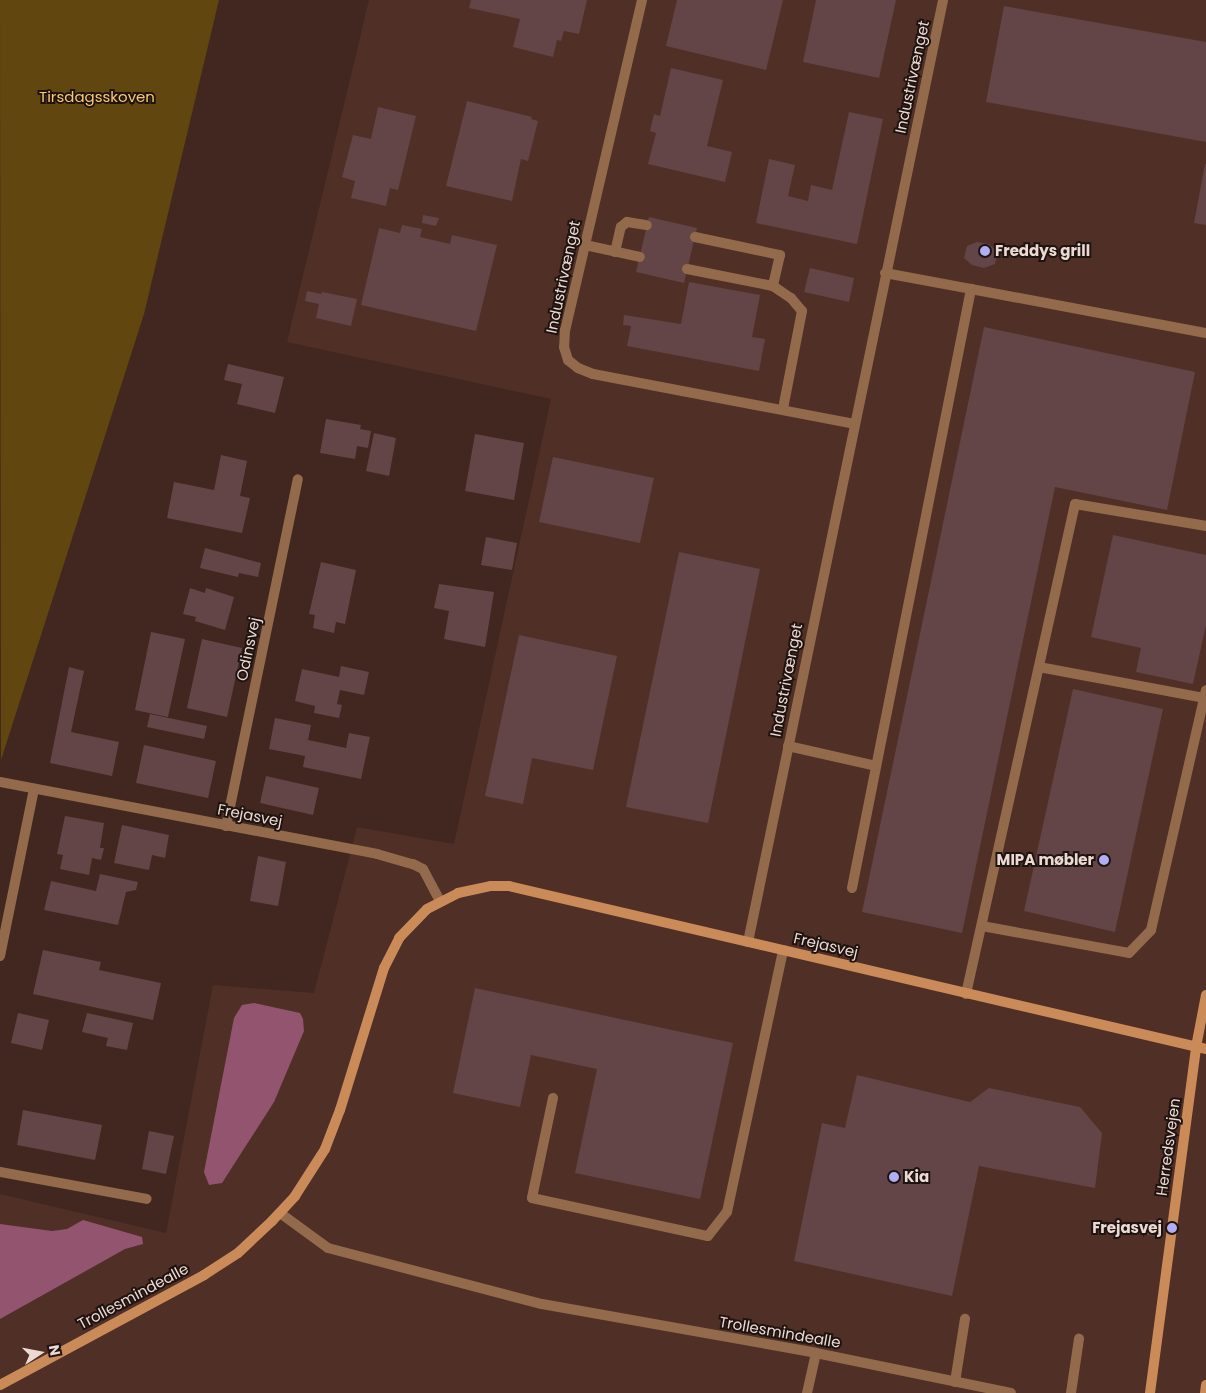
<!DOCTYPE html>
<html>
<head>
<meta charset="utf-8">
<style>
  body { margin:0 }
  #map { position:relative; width:1206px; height:1393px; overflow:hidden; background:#41271f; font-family:Poppins,sans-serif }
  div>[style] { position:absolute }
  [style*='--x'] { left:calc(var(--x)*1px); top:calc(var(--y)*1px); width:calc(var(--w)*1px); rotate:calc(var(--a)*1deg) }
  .built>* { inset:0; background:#502f27 }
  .green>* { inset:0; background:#62460f }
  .water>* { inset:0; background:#935470 }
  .building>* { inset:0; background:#634547 }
  .lane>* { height:10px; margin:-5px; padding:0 5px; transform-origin:5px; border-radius:5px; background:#936b4c }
  .street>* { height:10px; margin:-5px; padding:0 5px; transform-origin:5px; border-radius:5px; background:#936b4c }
  .secondary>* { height:10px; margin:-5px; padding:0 5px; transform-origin:5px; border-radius:5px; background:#cb8b59 }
  .dots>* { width:14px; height:14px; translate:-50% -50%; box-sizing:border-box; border:2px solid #1f1310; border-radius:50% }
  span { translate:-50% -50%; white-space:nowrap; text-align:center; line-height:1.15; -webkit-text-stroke:4px #1f1310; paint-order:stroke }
  .street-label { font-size:15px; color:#ebd9d4 }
  .park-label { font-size:15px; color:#fcc971 }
  .poi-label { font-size:15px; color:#ebd9d4; font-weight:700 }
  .left { translate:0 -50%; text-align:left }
  .right { translate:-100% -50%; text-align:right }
  .north { position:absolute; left:15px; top:1328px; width:50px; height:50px; -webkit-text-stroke:4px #1f1310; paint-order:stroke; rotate:79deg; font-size:14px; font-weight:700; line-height:20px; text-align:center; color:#ebd9d4 }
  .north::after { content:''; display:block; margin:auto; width:18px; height:22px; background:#ebd9d4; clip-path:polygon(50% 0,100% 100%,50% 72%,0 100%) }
</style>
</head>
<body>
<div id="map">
  <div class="built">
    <div style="clip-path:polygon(369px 0,1206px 0,1206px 1393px,0 1393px,0 1194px,166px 1233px,213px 985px,314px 993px,357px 827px,454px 844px,551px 399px,287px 342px)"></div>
  </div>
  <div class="green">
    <div style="clip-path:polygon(0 0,219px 0,144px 314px,1px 760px)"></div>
  </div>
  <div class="water">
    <div style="clip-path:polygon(254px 1003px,300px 1013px,303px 1019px,304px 1031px,274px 1102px,222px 1183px,209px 1185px,204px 1172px,234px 1018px,242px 1005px)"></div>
    <div style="clip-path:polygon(83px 1220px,142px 1237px,143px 1244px,125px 1249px,0 1319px,0 1224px,52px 1231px,67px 1229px)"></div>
  </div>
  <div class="building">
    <div style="clip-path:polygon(471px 0,587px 0,579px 34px,564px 31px,561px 41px,557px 40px,553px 57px,513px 47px,520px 19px,469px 8px)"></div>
    <div style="clip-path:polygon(677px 0,783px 0,766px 70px,666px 46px)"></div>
    <div style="clip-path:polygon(816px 0,896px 0,879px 78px,803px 62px)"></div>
    <div style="clip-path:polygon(1004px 6px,1206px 42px,1206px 142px,986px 102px)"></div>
    <div style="clip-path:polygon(671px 68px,723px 80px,707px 146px,732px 152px,725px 182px,648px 164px,656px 133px,650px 131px,654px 114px,660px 116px)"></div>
    <div style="clip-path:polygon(467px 101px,532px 117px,531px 119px,538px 121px,528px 161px,521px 159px,512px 201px,446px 186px)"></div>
    <div style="clip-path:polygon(378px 107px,416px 116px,398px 190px,390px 188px,386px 206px,351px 198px,355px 181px,342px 177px,353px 135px,371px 139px)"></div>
    <div style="clip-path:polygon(849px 112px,883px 119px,857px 244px,756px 223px,769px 159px,795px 165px,788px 196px,808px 201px,811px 185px,832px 190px)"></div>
    <div style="clip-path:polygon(1205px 164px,1206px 164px,1206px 225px,1194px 223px)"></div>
    <div style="clip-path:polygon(423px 215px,439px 218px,436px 226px,422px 223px)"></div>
    <div style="clip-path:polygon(649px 217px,697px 228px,684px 283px,636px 272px)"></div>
    <div style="clip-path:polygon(402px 225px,422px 229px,420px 237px,450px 244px,452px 235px,497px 245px,476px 331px,361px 305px,379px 228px,400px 233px)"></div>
    <div style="clip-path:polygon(977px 242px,989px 244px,998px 252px,995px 264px,984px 268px,972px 265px,964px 258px,967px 246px)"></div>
    <div style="clip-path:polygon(810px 268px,854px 278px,849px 302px,804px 292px)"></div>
    <div style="clip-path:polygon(689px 282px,760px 295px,752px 337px,765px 339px,759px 371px,627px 346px,631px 326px,623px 325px,624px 315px,681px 324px)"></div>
    <div style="clip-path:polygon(307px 291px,321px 294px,322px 292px,357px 299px,351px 326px,316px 318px,319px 304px,305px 301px)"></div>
    <div style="clip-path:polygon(984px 327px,1195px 372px,1167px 510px,1055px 487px,962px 933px,862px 912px)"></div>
    <div style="clip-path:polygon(228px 364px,284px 377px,275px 413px,237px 404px,242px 384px,224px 380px)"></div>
    <div style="clip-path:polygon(326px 419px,361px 425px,360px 429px,371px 431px,368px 448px,357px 446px,355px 459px,320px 453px)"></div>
    <div style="clip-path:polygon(374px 433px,396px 438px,389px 476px,366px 471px)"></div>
    <div style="clip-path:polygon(475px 434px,524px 443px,514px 500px,465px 491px)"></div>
    <div style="clip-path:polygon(221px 455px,247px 461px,240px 496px,250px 498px,242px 533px,167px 518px,174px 482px,214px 490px)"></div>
    <div style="clip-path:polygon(553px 457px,654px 478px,640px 543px,539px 522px)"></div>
    <div style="clip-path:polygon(1113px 535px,1206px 555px,1206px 625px,1193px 684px,1136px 672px,1141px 648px,1091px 637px)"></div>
    <div style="clip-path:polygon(486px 537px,517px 543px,512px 570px,481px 565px)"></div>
    <div style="clip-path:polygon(205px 548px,261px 563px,258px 577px,239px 573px,238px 577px,200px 568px)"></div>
    <div style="clip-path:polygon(679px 552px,760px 569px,708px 823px,626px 807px)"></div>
    <div style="clip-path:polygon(321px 562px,356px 570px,345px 624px,336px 622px,334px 633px,313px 628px,315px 615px,309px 614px)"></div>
    <div style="clip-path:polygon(439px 584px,494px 592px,485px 647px,444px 639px,449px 611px,434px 608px)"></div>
    <div style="clip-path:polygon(190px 588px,205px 593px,206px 588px,234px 597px,225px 630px,195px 621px,196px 617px,183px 614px)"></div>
    <div style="clip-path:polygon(151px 632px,185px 639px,168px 717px,135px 710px)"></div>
    <div style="clip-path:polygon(519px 635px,617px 656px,593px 770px,532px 758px,523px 804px,485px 796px)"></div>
    <div style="clip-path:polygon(202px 639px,242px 648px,227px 717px,187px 708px)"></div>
    <div style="clip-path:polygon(341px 666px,369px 672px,364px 695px,340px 690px,337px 704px,342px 705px,339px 718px,314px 713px,315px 706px,295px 701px,302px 669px,339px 677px)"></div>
    <div style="clip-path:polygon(69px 667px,84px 671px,71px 732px,119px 742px,112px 776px,50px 763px)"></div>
    <div style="clip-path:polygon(1073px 689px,1163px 709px,1115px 932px,1024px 911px)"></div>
    <div style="clip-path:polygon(150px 714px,207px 726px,204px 739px,147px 727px)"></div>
    <div style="clip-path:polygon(275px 718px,311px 725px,308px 740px,346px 748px,349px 733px,370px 737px,361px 779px,303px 767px,305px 756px,269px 749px)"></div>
    <div style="clip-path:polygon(144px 745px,216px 761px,208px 798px,136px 783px)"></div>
    <div style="clip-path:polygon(266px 776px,319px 788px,313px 815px,260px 803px)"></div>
    <div style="clip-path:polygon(65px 816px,104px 823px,100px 848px,104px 848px,101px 860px,92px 858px,89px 875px,60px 869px,63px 855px,57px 854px)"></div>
    <div style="clip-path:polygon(122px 825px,169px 835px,165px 858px,152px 855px,149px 870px,114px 863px)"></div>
    <div style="clip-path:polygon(258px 856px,286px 862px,278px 906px,250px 901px)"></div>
    <div style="clip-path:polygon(100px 874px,138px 882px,136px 890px,126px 892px,118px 925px,44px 910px,51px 881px,96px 891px)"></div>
    <div style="clip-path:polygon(43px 950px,101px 962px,99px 970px,161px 983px,153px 1020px,33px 994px)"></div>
    <div style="clip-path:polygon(475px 988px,733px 1043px,700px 1199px,575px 1173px,597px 1069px,531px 1055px,520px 1107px,453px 1093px)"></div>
    <div style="clip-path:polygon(18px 1013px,49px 1020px,42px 1050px,11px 1043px)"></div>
    <div style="clip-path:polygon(87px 1013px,133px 1023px,127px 1050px,106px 1046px,108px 1038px,82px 1032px)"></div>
    <div style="clip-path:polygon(857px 1075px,970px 1102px,989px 1088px,1080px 1107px,1102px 1133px,1095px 1188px,979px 1166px,952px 1296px,794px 1261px,822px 1123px,845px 1128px)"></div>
    <div style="clip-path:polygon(23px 1110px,102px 1125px,95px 1160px,17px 1145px)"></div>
    <div style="clip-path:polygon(149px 1131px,174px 1136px,166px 1174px,142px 1169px)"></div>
    <div style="clip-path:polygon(1149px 1220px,1156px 1220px,1154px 1236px,1147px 1235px)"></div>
  </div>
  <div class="lane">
    <div style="--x:695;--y:237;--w:87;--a:12"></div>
    <div style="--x:780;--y:255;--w:32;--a:103"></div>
    <div style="--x:585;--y:245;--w:56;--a:12.3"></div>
    <div style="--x:615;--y:252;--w:26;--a:-77"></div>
    <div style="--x:621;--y:227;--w:8;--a:-40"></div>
    <div style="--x:627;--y:222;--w:20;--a:9"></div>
    <div style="--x:687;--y:269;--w:88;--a:11.2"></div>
    <div style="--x:773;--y:286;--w:22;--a:34"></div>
    <div style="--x:791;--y:298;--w:17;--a:50"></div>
    <div style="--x:802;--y:311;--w:100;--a:101"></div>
    <div style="--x:885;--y:273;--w:87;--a:10.5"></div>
    <div style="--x:1039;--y:667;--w:169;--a:10.6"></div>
    <div style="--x:788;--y:746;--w:90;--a:12.8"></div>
    <div style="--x:852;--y:888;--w:611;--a:-78.76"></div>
    <div style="--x:971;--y:289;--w:239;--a:10.6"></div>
    <div style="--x:982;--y:926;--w:149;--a:10.4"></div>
    <div style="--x:1129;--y:953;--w:32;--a:-46"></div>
    <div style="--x:1151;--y:930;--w:246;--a:-77.1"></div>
    <div style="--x:966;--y:994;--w:502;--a:-77.46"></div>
    <div style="--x:1075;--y:504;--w:133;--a:9.5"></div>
    <div style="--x:553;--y:1098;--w:102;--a:101.9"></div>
    <div style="--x:532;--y:1198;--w:180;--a:12.2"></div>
    <div style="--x:708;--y:1236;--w:31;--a:-52"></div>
    <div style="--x:727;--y:1212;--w:268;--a:-77.9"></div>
    <div style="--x:0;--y:1172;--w:149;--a:10.4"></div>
    <div style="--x:280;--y:1213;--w:59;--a:36.1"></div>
    <div style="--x:328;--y:1248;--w:221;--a:14.7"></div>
    <div style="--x:542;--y:1304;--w:278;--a:10.1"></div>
    <div style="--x:816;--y:1353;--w:199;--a:11.6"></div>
    <div style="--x:955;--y:1382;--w:64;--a:-81"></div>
    <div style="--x:807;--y:1393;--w:41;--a:-77.3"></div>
    <div style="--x:1071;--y:1393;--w:55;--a:-81.6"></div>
  </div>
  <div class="street">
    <div style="--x:642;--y:0;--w:339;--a:103.1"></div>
    <div style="--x:565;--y:330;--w:17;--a:93"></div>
    <div style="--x:564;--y:347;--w:14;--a:73"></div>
    <div style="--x:568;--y:360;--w:13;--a:39"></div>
    <div style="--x:578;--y:368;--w:16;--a:22"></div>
    <div style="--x:593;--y:374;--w:266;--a:10.8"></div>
    <div style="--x:0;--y:782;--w:384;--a:10.8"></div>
    <div style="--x:377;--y:854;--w:37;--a:16"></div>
    <div style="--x:413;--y:864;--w:11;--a:27"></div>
    <div style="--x:423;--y:869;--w:36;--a:62"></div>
    <div style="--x:226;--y:826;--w:354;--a:-78.3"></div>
    <div style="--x:748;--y:942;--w:962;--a:-78.3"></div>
    <div style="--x:0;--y:956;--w:170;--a:-78.5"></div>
  </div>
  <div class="secondary">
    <div style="--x:0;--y:1385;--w:232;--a:-28.3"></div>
    <div style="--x:204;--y:1275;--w:40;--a:-32.9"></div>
    <div style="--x:238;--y:1253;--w:47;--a:-43.3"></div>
    <div style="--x:272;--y:1221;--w:34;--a:-47"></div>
    <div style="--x:295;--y:1196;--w:56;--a:-57.4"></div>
    <div style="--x:325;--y:1149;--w:42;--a:-69"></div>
    <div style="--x:340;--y:1110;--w:149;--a:-72.8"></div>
    <div style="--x:384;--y:968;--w:34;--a:-63"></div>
    <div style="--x:399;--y:938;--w:40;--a:-46"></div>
    <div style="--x:427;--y:909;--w:35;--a:-27"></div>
    <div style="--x:458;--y:893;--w:34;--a:-12"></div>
    <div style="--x:491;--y:886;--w:18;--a:0"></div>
    <div style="--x:509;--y:886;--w:716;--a:13.16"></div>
    <div style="--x:1150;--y:1393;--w:349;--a:-82.4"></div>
    <div style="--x:1196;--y:1047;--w:53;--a:-79.1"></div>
    <div style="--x:1205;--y:1393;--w:8;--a:-83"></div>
  </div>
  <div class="dots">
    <div style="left:985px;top:251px;background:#b2adf9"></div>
    <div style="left:1104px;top:860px;background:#b2adf9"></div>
    <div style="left:894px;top:1177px;background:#b2adf9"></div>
    <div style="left:1172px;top:1228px;background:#b2adf9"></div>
  </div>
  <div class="street-label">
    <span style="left:912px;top:77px;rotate:-78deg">Industrivænget</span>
    <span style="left:563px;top:277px;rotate:-78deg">Industrivænget</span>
    <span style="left:248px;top:649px;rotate:-78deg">Odinsvej</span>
    <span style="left:786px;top:680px;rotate:-79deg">Industrivænget</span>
    <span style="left:250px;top:815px;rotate:11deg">Frejasvej</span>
    <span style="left:826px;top:945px;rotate:13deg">Frejasvej</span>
    <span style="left:1168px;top:1147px;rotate:-82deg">Herredsvejen</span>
    <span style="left:133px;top:1296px;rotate:-28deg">Trollesmindealle</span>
    <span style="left:780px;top:1332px;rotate:10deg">Trollesmindealle</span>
  </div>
  <div class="park-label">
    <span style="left:97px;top:97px">Tirsdagsskoven</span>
  </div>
  <div class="poi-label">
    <span class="left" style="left:995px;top:251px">Freddys grill</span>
    <span class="right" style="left:1094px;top:860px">MIPA møbler</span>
    <span class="left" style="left:904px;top:1177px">Kia</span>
    <span class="right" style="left:1162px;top:1228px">Frejasvej</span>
  </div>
  <div class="north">N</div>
</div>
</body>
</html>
